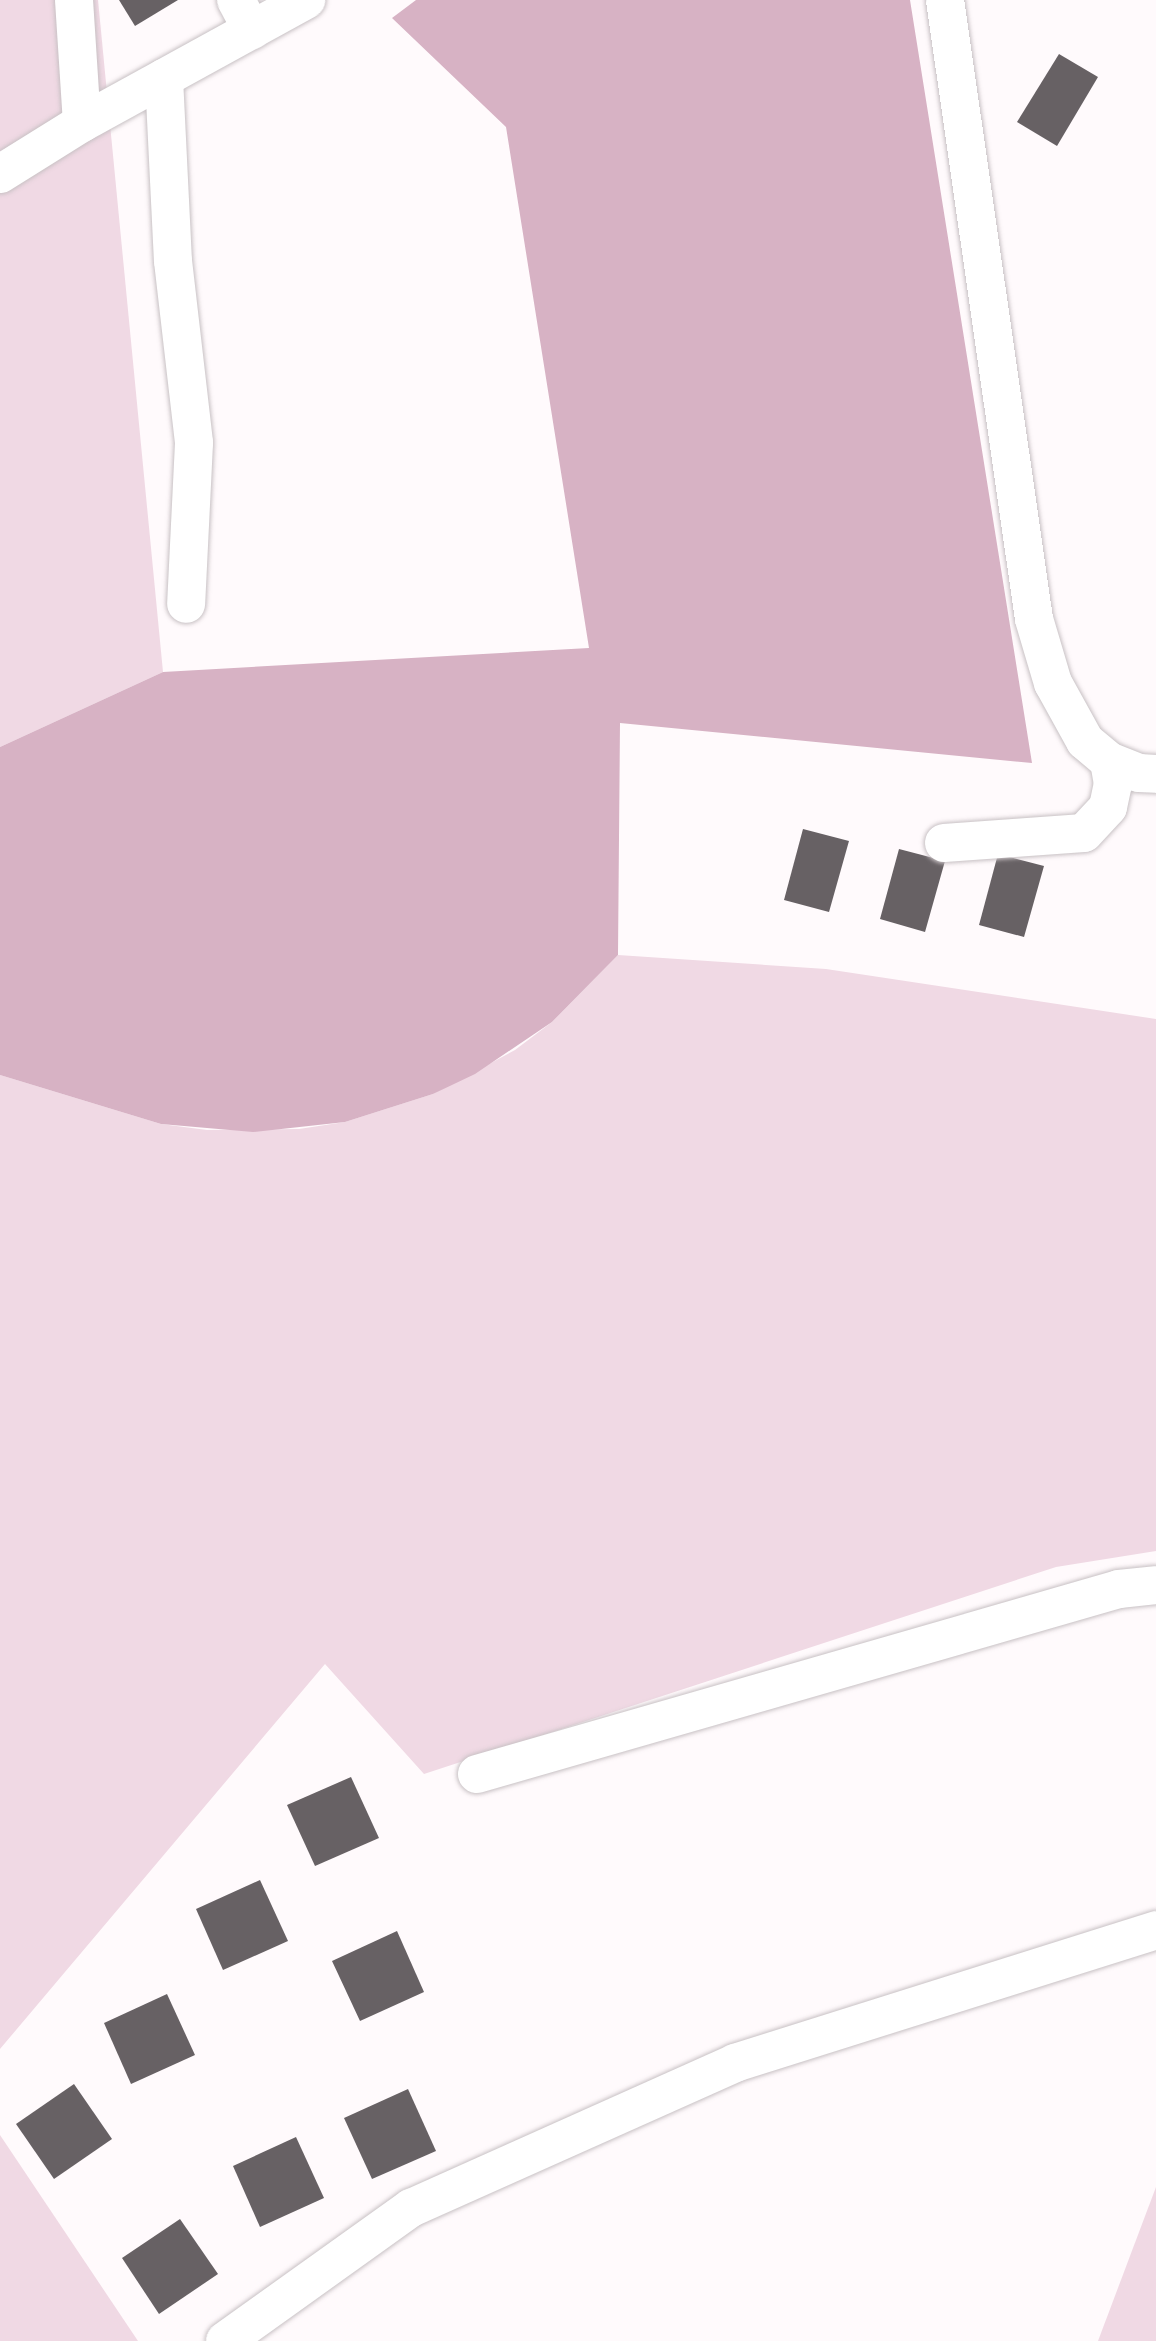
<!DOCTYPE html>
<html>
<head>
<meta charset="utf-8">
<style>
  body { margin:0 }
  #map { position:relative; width:1156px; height:2341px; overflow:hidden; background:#fffafc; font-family:"Fira Sans",sans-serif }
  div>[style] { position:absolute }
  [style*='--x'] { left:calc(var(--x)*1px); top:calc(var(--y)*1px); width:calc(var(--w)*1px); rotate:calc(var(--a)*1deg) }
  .green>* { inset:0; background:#f0d9e4 }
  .forest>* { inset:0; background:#d7b2c4 }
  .building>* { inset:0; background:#676164 }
  .roads { filter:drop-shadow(0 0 2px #c8c1c4) drop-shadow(0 0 2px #c8c1c4) }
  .street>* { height:38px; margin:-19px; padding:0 19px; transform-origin:19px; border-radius:19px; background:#fff }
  span { translate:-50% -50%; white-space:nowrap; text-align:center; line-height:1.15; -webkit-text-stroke:7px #fffafc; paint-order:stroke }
</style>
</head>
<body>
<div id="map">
  <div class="green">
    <div style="clip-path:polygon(0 0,98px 0,163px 672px,0 747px)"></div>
    <div style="clip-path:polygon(618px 955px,826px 969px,1156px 1019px,1156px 1551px,1056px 1567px,424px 1774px,325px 1664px,0 2049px,0 1075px,161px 1124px,207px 1130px,299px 1129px,345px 1122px,433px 1094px,515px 1050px,552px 1022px)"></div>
    <div style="clip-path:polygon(0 2135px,138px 2341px,0 2341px)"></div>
    <div style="clip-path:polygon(1156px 2187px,1156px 2341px,1098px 2341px)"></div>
  </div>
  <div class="forest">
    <div style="clip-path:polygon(416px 0,910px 0,1032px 763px,620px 723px,618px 955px,552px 1022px,475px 1074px,433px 1094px,345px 1122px,253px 1132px,161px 1124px,0 1075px,0 747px,163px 672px,589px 648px,506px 127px,392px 18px)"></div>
  </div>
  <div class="building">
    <div style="clip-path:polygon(119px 0,178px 0,135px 26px)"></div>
    <div style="clip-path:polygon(1059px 54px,1098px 77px,1057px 146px,1017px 122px)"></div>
    <div style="clip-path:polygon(803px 829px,849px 841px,829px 912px,784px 900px)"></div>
    <div style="clip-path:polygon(899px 849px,945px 861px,925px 932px,880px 919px)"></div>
    <div style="clip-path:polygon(998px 854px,1044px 866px,1024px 937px,979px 925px)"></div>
    <div style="clip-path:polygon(351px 1777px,379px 1838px,315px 1866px,287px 1805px)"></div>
    <div style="clip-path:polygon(260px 1880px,288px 1941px,223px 1970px,196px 1909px)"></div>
    <div style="clip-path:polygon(397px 1931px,424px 1992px,360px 2021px,332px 1961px)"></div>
    <div style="clip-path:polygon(167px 1994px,195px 2055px,131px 2084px,104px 2023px)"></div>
    <div style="clip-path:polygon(74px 2084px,112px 2139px,54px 2179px,16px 2124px)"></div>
    <div style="clip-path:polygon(408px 2089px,436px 2151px,372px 2179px,344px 2118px)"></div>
    <div style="clip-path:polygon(296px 2137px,324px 2198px,260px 2227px,233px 2166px)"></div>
    <div style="clip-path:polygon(180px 2219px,218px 2274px,159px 2314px,122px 2258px)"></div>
  </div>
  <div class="roads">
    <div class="street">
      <div style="--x:74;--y:0;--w:123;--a:86.3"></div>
      <div style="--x:236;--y:0;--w:34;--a:62"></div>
      <div style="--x:945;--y:0;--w:625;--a:81.82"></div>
      <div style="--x:1034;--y:619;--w:67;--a:73.5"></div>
      <div style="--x:1053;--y:683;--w:66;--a:61.1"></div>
      <div style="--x:1085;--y:741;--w:31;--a:40"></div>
      <div style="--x:1109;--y:761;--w:32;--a:22"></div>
      <div style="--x:1139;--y:773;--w:17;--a:3"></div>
      <div style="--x:164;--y:78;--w:183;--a:87.2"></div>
      <div style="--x:173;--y:261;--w:183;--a:83.4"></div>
      <div style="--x:194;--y:443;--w:161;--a:92.8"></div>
      <div style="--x:0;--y:174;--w:97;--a:-31.9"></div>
      <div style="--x:82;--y:123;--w:256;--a:-28.8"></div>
      <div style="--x:944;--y:843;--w:140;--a:-4.1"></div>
      <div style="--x:1084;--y:833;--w:35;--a:-47"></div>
      <div style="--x:1108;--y:807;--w:24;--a:-78"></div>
      <div style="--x:1113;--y:784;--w:23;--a:-100"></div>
      <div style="--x:477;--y:1774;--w:668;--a:-16.07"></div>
      <div style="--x:1119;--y:1589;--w:37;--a:-6"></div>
      <div style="--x:225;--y:2341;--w:229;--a:-35.6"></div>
      <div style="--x:411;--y:2208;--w:355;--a:-24.1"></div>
      <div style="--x:735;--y:2063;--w:442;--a:-17.5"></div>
    </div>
  </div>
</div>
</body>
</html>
